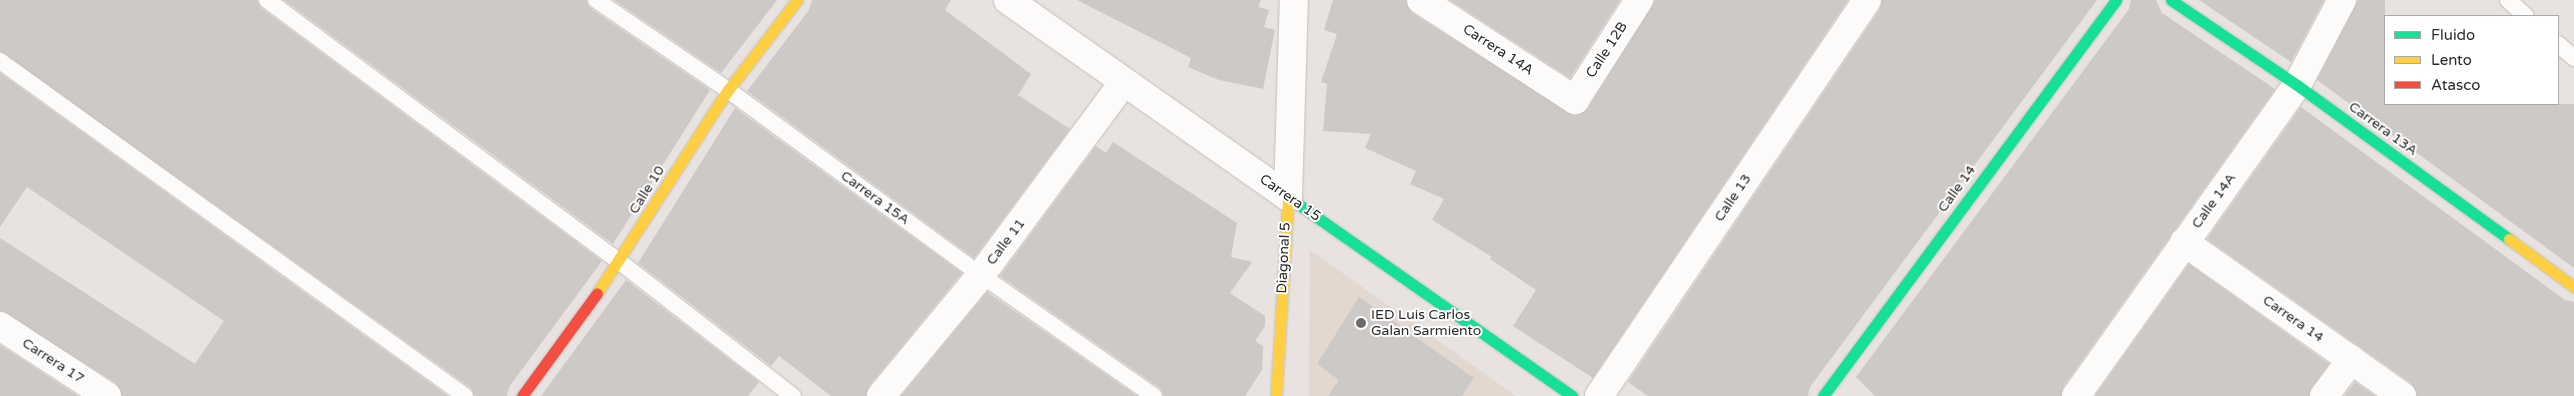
<!DOCTYPE html>
<html>
<head>
<meta charset="utf-8">
<style>
  body { margin:0 }
  #map { position:relative; width:2574px; height:396px; overflow:hidden; background:#e8e3e0; font-family:"Varela Round",sans-serif }
  div>[style] { position:absolute }
  [style*='--x'] { left:calc(var(--x)*1px); top:calc(var(--y)*1px); width:calc(var(--w)*1px); rotate:calc(var(--a)*1deg) }
  .education>* { inset:0; background:#e2d8cf }
  .building>* { inset:0; background:#cdc9c7 }
  .roads { filter:drop-shadow(0 0 1px #c2c1c1) drop-shadow(0 0 1px #c2c1c1) }
  .lane>* { height:16px; margin:-8px; padding:0 8px; transform-origin:8px; border-radius:8px; background:#fcfbfa }
  .street>* { height:28px; margin:-14px; padding:0 14px; transform-origin:14px; border-radius:14px; background:#fcfbfa }
  .fast>* { height:11px; margin:-5.5px; padding:0 5.5px; transform-origin:5.5px; border-radius:5.5px; background:#16e098 }
  .slow>* { height:11px; margin:-5.5px; padding:0 5.5px; transform-origin:5.5px; border-radius:5.5px; background:#ffcf43 }
  .jam>* { height:11px; margin:-5.5px; padding:0 5.5px; transform-origin:5.5px; border-radius:5.5px; background:#f24e42 }
  .dots>* { width:14px; height:14px; translate:-50% -50%; box-sizing:border-box; border:2px solid #fff; border-radius:50% }
  span { translate:-50% -50%; white-space:nowrap; text-align:center; line-height:1.15; -webkit-text-stroke:4px #fff; paint-order:stroke }
  .street-label { font-size:14px; color:#2a2a2a }
  .poi-label { font-size:14px; color:#2a2a2a }
  .left { translate:0 -50%; text-align:left }
  .legend { position:absolute; left:2384px; top:15px; width:175px; height:90px; box-sizing:border-box; background:#fff; border:1px solid #aaa; margin:0; padding:6px 9px; list-style:none; font-size:15px; color:#2a2a2a }
  .legend li { display:flex; align-items:center; gap:10px; height:25px }
  .legend b { width:25px; border:1px solid #aaa }
</style>
</head>
<body>
<div id="map">
  <div class="education">
    <div style="clip-path:polygon(1310px 250px,1516px 396px,1309px 396px)"></div>
  </div>
  <div class="building">
    <div style="clip-path:polygon(0 0,257px 0,261px 8px,602px 261px,509px 387px,507px 396px,475px 396px,471px 388px,0 51px)"></div>
    <div style="clip-path:polygon(284px 0,586px 0,590px 8px,710px 90px,613px 244px)"></div>
    <div style="clip-path:polygon(614px 0,777px 0,721px 73px)"></div>
    <div style="clip-path:polygon(812px 0,951px 0,945px 10px,1031px 74px,1018px 95px,1070px 129px,974px 258px,747px 91px,809px 10px)"></div>
    <div style="clip-path:polygon(1077px 0,1261px 0,1258px 7px,1269px 10px,1264px 27px,1275px 30px,1263px 89px,1219px 80px,1188px 67px,1191px 58px)"></div>
    <div style="clip-path:polygon(1333px 0,1406px 0,1412px 13px,1575px 116px,1588px 108px,1655px 0,1848px 0,1593px 378px,1513px 326px,1536px 290px,1490px 259px,1492px 257px,1432px 220px,1444px 199px,1410px 184px,1416px 171px,1365px 148px,1371px 134px,1323px 131px,1327px 84px,1321px 82px,1337px 34px,1324px 30px)"></div>
    <div style="clip-path:polygon(1450px 0,1620px 0,1570px 78px)"></div>
    <div style="clip-path:polygon(1882px 0,2097px 0,1810px 387px,1808px 396px,1648px 396px,1628px 382px,1880px 9px)"></div>
    <div style="clip-path:polygon(2131px 0,2156px 0,2162px 13px,2275px 89px,2063px 387px,2061px 396px,1875px 396px,1856px 377px,2129px 9px)"></div>
    <div style="clip-path:polygon(2199px 0,2324px 0,2291px 62px)"></div>
    <div style="clip-path:polygon(2358px 0,2385px 0,2385px 104px,2574px 104px,2574px 268px,2317px 80px)"></div>
    <div style="clip-path:polygon(0 73px,448px 396px,122px 396px,116px 383px,0 311px,0 238px,195px 364px,224px 321px,27px 187px,0 227px)"></div>
    <div style="clip-path:polygon(2301px 107px,2565px 300px,2574px 302px,2574px 396px,2417px 396px,2411px 383px,2207px 239px)"></div>
    <div style="clip-path:polygon(735px 108px,962px 273px,869px 386px,866px 396px,831px 396px,779px 356px,771px 366px,638px 263px)"></div>
    <div style="clip-path:polygon(1113px 142px,1237px 223px,1231px 257px,1252px 262px,1230px 293px,1265px 316px,1265px 326px,1255px 341px,1263px 346px,1262px 370px,1245px 396px,1164px 396px,1160px 388px,1000px 276px,1096px 146px,1106px 153px)"></div>
    <div style="clip-path:polygon(2189px 264px,2329px 364px,2312px 387px,2309px 396px,2095px 396px)"></div>
    <div style="clip-path:polygon(626px 280px,759px 382px,748px 396px,541px 396px)"></div>
    <div style="clip-path:polygon(987px 292px,1137px 396px,901px 396px)"></div>
    <div style="clip-path:polygon(1359px 297px,1474px 378px,1462px 396px,1328px 396px,1339px 380px,1317px 364px)"></div>
    <div style="clip-path:polygon(0 345px,78px 396px,0 396px)"></div>
    <div style="clip-path:polygon(2355px 382px,2375px 396px,2344px 396px)"></div>
  </div>
  <div class="roads">
    <div class="lane">
      <div style="--x:267;--y:0;--w:440;--a:36.6"></div>
      <div style="--x:620;--y:262;--w:219;--a:37.8"></div>
      <div style="--x:596;--y:0;--w:160;--a:34.3"></div>
      <div style="--x:728;--y:90;--w:313;--a:36.2"></div>
      <div style="--x:981;--y:275;--w:211;--a:35"></div>
      <div style="--x:2508;--y:0;--w:24;--a:42"></div>
      <div style="--x:2558;--y:44;--w:21;--a:41"></div>
      <div style="--x:0;--y:61;--w:573;--a:35.77"></div>
    </div>
    <div class="street">
      <div style="--x:1008;--y:0;--w:342;--a:35.1"></div>
      <div style="--x:1421;--y:0;--w:184;--a:33"></div>
      <div style="--x:1575;--y:100;--w:119;--a:-57.4"></div>
      <div style="--x:1288;--y:197;--w:197;--a:-88.3"></div>
      <div style="--x:2184;--y:242;--w:267;--a:35.2"></div>
      <div style="--x:0;--y:326;--w:128;--a:33.2"></div>
      <div style="--x:881;--y:396;--w:157;--a:-50.4"></div>
      <div style="--x:981;--y:275;--w:240;--a:-53.5"></div>
      <div style="--x:1599;--y:396;--w:478;--a:-55.9"></div>
      <div style="--x:2076;--y:396;--w:382;--a:-54.6"></div>
      <div style="--x:2297;--y:85;--w:96;--a:-62.1"></div>
      <div style="--x:2324;--y:396;--w:46;--a:-52.9"></div>
    </div>
    <div class="fast">
      <div style="--x:2171;--y:0;--w:152;--a:34"></div>
      <div style="--x:2297;--y:85;--w:262;--a:36"></div>
      <div style="--x:1288;--y:197;--w:347;--a:35"></div>
      <div style="--x:1823;--y:396;--w:493;--a:-53.5"></div>
    </div>
    <div class="slow">
      <div style="--x:2509;--y:239;--w:81;--a:36.4"></div>
      <div style="--x:597;--y:293;--w:242;--a:-57.2"></div>
      <div style="--x:728;--y:90;--w:113;--a:-52.5"></div>
      <div style="--x:1276;--y:396;--w:199;--a:-86.5"></div>
    </div>
    <div class="jam">
      <div style="--x:522;--y:396;--w:127;--a:-53.9"></div>
    </div>
  </div>
  <div class="dots">
    <div style="left:1361px;top:323px;background:#6c6b6a"></div>
  </div>
  <div class="street-label">
    <span style="left:1498px;top:50px;rotate:33deg">Carrera 14A</span>
    <span style="left:1607px;top:50px;rotate:-57deg">Calle 12B</span>
    <span style="left:2383px;top:129px;rotate:36deg">Carrera 13A</span>
    <span style="left:1957px;top:189px;rotate:-54deg">Calle 14</span>
    <span style="left:647px;top:190px;rotate:-58deg">Calle 10</span>
    <span style="left:875px;top:198px;rotate:36deg">Carrera 15A</span>
    <span style="left:1290px;top:198px;rotate:35deg">Carrera 15</span>
    <span style="left:1733px;top:198px;rotate:-56deg">Calle 13</span>
    <span style="left:2214px;top:201px;rotate:-54deg">Calle 14A</span>
    <span style="left:1006px;top:242px;rotate:-53deg">Calle 11</span>
    <span style="left:1284px;top:258px;rotate:-87deg">Diagonal 5</span>
    <span style="left:2293px;top:319px;rotate:35deg">Carrera 14</span>
    <span style="left:53px;top:361px;rotate:33deg">Carrera 17</span>
  </div>
  <div class="poi-label">
    <span class="left" style="left:1371px;top:323px">IED Luis Carlos<br>Galan Sarmiento</span>
  </div>
  <ul class="legend">
  <li><b style="height:6px;background:#16e098"></b>Fluido</li>
  <li><b style="height:6px;background:#ffcf43"></b>Lento</li>
  <li><b style="height:6px;background:#f24e42"></b>Atasco</li>
  </ul>
</div>
</body>
</html>
